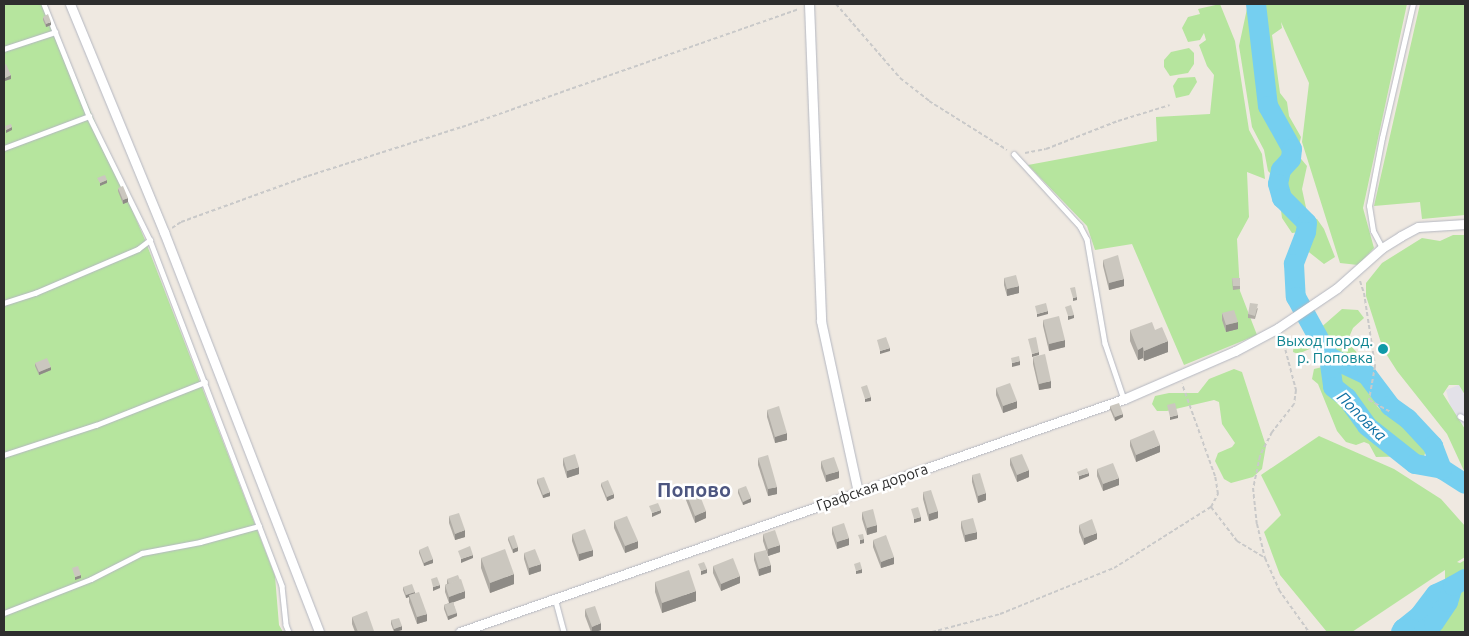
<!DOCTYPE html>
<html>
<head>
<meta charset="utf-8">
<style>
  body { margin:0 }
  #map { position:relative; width:1469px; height:636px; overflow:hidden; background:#efe9e1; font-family:Ubuntu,sans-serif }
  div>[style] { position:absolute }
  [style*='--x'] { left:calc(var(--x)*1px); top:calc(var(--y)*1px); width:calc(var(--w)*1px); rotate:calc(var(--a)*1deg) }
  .industrial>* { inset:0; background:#e3e1e8 }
  .green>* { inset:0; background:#b6e59e }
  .river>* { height:20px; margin:-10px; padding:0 10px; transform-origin:10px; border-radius:10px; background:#75cff0 }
  .path>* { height:2px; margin-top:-1px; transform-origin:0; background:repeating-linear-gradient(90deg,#c9c9c9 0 4px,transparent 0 6.5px) }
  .roads { filter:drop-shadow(0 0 1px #b4b7c1) drop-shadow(0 0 1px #b4b7c1) }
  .lane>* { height:4.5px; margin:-2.25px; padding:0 2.25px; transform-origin:2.25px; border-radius:2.25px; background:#fff }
  .street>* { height:9px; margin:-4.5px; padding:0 4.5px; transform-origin:4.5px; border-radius:4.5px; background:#fff }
  .wall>* { inset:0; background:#afaba4 }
  .shaded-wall>* { inset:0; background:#8e8b86 }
  .building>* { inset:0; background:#cbc7bf }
  .dots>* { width:14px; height:14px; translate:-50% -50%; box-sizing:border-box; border:2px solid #fff; border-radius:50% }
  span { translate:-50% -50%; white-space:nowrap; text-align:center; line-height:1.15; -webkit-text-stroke:5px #fff; paint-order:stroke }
  .culture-label { font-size:15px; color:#0d838f }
  .right { translate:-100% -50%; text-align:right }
  .street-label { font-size:15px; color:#2e2e2e }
  .water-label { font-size:16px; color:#0d6fa3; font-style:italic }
  .district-label { font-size:20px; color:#4d5680; font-weight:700 }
  .frame { position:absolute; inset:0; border:5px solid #2e2e2e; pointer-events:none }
</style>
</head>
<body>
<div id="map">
  <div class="industrial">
    <div style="clip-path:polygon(1461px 384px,1465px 398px,1465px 427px,1453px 416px,1446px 390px)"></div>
  </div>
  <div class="green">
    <div style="clip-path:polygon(4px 4px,45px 4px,145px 240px,275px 576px,279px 625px,283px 632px,4px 632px)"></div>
    <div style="clip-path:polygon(1220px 4px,1235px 41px,1249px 130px,1262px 154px,1265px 179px,1247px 172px,1249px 217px,1237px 239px,1240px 291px,1257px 335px,1184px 365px,1132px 244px,1095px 250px,1087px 226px,1028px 165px,1157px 141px,1156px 117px,1210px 114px,1214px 75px,1207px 66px,1199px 45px,1206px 40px,1204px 33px,1200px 40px,1188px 42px,1182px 28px,1188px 17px,1200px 14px,1198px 9px)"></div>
    <div style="clip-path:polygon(1248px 4px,1407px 4px,1363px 208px,1374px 248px,1358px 265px,1340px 263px,1302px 142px,1309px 83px,1281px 22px,1282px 28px,1272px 35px,1280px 93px,1287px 102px,1289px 116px,1301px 137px,1297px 154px,1307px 166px,1302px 189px,1308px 217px,1317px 219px,1324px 229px,1335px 257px,1324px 264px,1305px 249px,1305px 237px,1300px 232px,1292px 233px,1282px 218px,1280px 203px,1284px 182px,1282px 177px,1274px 177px,1268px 171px,1264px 150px,1252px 127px,1239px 46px)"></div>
    <div style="clip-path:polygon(1420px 4px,1465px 4px,1465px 215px,1422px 219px,1420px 202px,1374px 206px)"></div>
    <div style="clip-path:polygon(1189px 48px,1194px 53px,1194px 64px,1188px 73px,1170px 76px,1164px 67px,1164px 60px,1171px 52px)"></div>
    <div style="clip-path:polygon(1195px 77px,1197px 82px,1189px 95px,1176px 98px,1173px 86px,1178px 78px)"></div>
    <div style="clip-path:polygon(1453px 235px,1465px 235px,1465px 395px,1459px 385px,1449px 385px,1443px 394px,1465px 429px,1465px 473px,1447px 434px,1397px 371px,1383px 349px,1366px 296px,1366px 283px,1382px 263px,1422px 238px,1440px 241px)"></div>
    <div style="clip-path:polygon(1342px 309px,1358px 310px,1364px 318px,1353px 328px,1347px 342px,1366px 362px,1375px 377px,1370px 391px,1377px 406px,1387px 416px,1402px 415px,1428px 446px,1424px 456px,1376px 457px,1369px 444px,1364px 442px,1356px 445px,1346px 442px,1337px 431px,1318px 384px,1312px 379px,1314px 369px,1331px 365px,1330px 359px,1321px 356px,1314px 347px,1298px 354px,1293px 352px,1294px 342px,1318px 330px)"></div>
    <div style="clip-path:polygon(1234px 369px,1242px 372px,1266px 446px,1262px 469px,1253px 477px,1231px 483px,1224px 479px,1215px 461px,1218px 453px,1232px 447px,1235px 443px,1222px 424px,1219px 402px,1214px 400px,1167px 411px,1157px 411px,1152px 404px,1155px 396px,1169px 393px,1198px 393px,1209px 379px)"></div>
    <div style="clip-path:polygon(1319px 436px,1394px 469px,1441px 499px,1465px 526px,1465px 557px,1457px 562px,1460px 563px,1465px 560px,1465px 632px,1435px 632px,1437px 629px,1420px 624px,1415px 613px,1423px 598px,1439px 587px,1445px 580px,1445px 570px,1352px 632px,1327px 632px,1280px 575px,1264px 532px,1281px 515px,1261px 475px)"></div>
  </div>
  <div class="river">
    <div style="--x:1256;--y:4;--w:103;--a:83.3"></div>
    <div style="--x:1268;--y:106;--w:49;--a:60.8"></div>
    <div style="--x:1292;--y:149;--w:10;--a:96"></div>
    <div style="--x:1291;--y:159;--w:15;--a:132"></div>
    <div style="--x:1281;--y:170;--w:14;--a:102"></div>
    <div style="--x:1278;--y:184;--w:15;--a:74"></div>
    <div style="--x:1282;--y:198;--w:35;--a:45"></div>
    <div style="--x:1307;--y:223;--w:9;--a:96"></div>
    <div style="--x:1306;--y:232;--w:34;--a:111"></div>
    <div style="--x:1294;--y:264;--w:33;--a:87"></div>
    <div style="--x:1296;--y:297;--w:68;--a:61.2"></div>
    <div style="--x:1329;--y:357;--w:30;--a:82"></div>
    <div style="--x:1333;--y:387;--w:18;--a:38"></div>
    <div style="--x:1347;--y:398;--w:34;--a:54"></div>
    <div style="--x:1367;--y:426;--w:61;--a:38.4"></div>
    <div style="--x:1415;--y:464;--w:27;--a:10"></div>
    <div style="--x:1442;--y:469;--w:27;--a:33"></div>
    <div style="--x:1329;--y:357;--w:42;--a:25.3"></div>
    <div style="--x:1367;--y:375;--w:39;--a:53"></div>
    <div style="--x:1390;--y:406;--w:22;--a:36"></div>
    <div style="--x:1408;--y:419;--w:37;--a:47"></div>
    <div style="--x:1433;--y:446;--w:25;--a:69"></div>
    <div style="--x:1403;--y:629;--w:22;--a:-39"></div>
    <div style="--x:1420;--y:615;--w:26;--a:-53"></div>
    <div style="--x:1436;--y:594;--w:19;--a:-25"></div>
    <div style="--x:1401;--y:632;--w:4;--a:-56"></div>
    <div style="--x:1403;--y:629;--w:21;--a:3"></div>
    <div style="--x:1424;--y:630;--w:12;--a:-35"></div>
    <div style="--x:1434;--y:623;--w:25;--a:-56"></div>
    <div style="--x:1448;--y:602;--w:17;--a:-73"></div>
    <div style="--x:1453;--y:586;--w:14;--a:-30"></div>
  </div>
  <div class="path">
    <div style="--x:836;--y:4;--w:98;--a:49.1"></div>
    <div style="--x:900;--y:78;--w:37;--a:38"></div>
    <div style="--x:929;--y:101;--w:92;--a:32.1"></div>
    <div style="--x:1025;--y:153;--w:21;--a:-11"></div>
    <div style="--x:1046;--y:149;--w:77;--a:-21.3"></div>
    <div style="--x:1118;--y:121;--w:54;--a:-17.1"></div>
    <div style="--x:172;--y:228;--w:11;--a:-34"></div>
    <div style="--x:181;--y:222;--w:135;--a:-19.9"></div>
    <div style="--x:308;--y:176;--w:162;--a:-17.7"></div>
    <div style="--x:462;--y:127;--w:357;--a:-19.3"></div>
    <div style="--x:1360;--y:281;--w:13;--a:72"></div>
    <div style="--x:1364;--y:293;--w:74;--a:81.4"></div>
    <div style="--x:1375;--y:366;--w:35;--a:100"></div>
    <div style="--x:1369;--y:400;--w:25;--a:29"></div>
    <div style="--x:1282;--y:337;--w:55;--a:75.2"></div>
    <div style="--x:1296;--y:390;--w:14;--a:98"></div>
    <div style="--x:1294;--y:404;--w:36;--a:128"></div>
    <div style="--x:1272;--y:432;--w:27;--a:117"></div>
    <div style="--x:1260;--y:456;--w:33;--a:102"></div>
    <div style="--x:1253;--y:488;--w:36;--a:84"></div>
    <div style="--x:1257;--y:524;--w:35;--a:77"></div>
    <div style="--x:1265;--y:558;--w:35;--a:66"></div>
    <div style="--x:1279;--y:590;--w:52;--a:54.5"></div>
    <div style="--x:1211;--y:507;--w:43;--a:52.6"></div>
    <div style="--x:1237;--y:541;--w:33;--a:31"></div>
    <div style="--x:932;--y:632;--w:70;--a:-14.8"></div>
    <div style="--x:1000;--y:614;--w:123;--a:-22"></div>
    <div style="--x:1114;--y:568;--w:115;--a:-32.2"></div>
    <div style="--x:1211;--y:507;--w:15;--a:-62"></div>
    <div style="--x:1218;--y:494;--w:18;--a:-99"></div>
    <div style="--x:1215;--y:476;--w:98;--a:-109.7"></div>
  </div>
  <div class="roads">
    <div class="lane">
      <div style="--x:44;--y:4;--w:121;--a:68.1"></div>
      <div style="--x:89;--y:116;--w:138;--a:63.8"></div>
      <div style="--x:150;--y:240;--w:370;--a:69.1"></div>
      <div style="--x:282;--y:586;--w:39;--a:84"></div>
      <div style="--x:286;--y:625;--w:8;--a:67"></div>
      <div style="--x:4;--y:49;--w:54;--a:-18.4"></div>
      <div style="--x:4;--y:148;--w:91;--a:-20.6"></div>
      <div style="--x:1014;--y:154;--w:98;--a:47.5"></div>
      <div style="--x:1080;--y:226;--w:15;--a:62"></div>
      <div style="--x:1087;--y:239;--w:106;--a:80.2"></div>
      <div style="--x:1105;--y:343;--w:59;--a:71.3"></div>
      <div style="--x:1382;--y:248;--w:19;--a:-118"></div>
      <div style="--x:1373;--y:231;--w:25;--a:-99"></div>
      <div style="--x:1369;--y:206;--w:69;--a:-79.2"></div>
      <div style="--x:1382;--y:138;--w:138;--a:-77"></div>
      <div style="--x:4;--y:303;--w:33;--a:-18"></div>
      <div style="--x:35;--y:293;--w:112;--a:-23.1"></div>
      <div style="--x:138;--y:249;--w:15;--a:-37"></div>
      <div style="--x:1460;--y:416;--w:6;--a:31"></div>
      <div style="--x:4;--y:455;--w:97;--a:-18.1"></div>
      <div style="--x:96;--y:425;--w:117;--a:-21.5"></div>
      <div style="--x:555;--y:598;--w:35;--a:75"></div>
      <div style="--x:4;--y:613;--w:93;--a:-21.3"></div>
      <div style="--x:91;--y:579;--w:57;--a:-27"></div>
      <div style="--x:142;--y:553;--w:59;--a:-10.7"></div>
      <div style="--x:200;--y:542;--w:61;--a:-15.2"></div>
    </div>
    <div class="street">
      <div style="--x:70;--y:4;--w:247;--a:67.6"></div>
      <div style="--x:164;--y:232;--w:429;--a:68.8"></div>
      <div style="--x:809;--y:4;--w:317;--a:87.8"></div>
      <div style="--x:821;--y:321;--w:175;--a:77.8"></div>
      <div style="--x:460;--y:632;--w:704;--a:-19.34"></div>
      <div style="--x:1124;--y:399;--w:121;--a:-23.4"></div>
      <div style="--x:1235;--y:351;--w:49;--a:-28.1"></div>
      <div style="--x:1278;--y:328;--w:71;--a:-34.1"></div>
      <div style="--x:1337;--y:288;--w:60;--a:-41.6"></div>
      <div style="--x:1382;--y:248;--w:22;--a:-32"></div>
      <div style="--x:1401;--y:236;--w:19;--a:-28"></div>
      <div style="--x:1418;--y:227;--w:47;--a:-3.7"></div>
    </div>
  </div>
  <div class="wall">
    <div style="clip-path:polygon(43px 17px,51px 25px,46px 27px,43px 20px)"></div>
    <div style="clip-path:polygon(118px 188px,128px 202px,123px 204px,118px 191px)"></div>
    <div style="clip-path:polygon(1103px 260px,1124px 286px,1109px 290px,1103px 266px)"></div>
    <div style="clip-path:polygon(1004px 278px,1019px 293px,1007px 296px,1004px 285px)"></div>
    <div style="clip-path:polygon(1232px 278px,1240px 278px,1240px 289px,1233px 290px)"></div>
    <div style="clip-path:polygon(1258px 308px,1255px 319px,1248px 318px,1248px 314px)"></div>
    <div style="clip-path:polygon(1222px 313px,1238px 329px,1226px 332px,1222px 320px)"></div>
    <div style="clip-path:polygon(1043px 320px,1065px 347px,1049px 351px,1043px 326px)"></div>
    <div style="clip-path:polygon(1130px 330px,1155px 330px,1168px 352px,1144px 361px,1143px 358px,1138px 360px,1130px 341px)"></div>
    <div style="clip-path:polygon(1033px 357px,1051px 388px,1039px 390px,1033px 364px)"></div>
    <div style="clip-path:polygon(35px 363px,51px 370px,39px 375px,35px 366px)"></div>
    <div style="clip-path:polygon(996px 388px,1017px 408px,1003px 413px,996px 395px)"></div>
    <div style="clip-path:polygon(1110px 406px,1123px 417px,1115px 421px,1110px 409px)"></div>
    <div style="clip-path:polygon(767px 410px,787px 440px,775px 443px,767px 417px)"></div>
    <div style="clip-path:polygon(1130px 440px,1160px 452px,1136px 462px,1130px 446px)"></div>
    <div style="clip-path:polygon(563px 458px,579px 474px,567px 478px,563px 465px)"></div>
    <div style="clip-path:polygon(758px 458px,777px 494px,768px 496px,758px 465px)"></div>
    <div style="clip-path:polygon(1010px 458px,1029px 477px,1017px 482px,1010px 465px)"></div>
    <div style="clip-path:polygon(821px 461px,839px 478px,826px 482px,821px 468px)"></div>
    <div style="clip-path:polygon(1097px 469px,1119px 485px,1103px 491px,1097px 476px)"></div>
    <div style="clip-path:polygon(972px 475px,986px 500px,978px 503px,972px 482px)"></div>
    <div style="clip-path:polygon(537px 479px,550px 496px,543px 498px,537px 483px)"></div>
    <div style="clip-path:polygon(601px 483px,614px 498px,607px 501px,601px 486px)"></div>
    <div style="clip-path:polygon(738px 489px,751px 502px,743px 505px,738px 493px)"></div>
    <div style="clip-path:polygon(923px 492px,938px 518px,929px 521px,923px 499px)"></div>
    <div style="clip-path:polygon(686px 493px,706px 518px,695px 523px,686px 500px)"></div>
    <div style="clip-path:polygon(862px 512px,877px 532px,867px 535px,862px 519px)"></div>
    <div style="clip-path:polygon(449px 516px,465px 537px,455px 540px,449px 523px)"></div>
    <div style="clip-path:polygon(614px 521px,638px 548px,625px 553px,614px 528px)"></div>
    <div style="clip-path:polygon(961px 521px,977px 539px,965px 542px,961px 528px)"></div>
    <div style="clip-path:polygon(1079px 525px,1097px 539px,1084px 545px,1079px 532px)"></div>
    <div style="clip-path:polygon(832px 527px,849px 545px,837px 549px,832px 534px)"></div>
    <div style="clip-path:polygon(572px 534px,593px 556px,579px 561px,572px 541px)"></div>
    <div style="clip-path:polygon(763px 534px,780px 552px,768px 556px,763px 541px)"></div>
    <div style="clip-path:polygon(508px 537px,518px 551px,513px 553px,508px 540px)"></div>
    <div style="clip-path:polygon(873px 540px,894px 564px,881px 568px,873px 547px)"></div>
    <div style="clip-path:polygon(419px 550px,433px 563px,424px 566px,419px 553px)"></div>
    <div style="clip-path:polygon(524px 553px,541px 571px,529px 575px,524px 559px)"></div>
    <div style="clip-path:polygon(754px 553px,771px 572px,759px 576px,754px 560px)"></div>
    <div style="clip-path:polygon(481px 558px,514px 584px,490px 593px,481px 568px)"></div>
    <div style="clip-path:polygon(713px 566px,740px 583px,721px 591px,713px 573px)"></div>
    <div style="clip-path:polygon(447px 579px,465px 598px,453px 602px,457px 616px,448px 620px,444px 609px,444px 605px,449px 603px,445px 592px,445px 585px,447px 584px)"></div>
    <div style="clip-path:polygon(655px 582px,696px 601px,662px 613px,655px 592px)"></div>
    <div style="clip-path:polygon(403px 587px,415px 593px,427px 621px,417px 624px,409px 602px,409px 597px,406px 598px,403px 590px)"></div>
    <div style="clip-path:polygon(585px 609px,601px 630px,595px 632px,591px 632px,585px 616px)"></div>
    <div style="clip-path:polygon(352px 617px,374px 632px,355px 632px,352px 624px)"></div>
    <div style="clip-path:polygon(391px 620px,402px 630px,394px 632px,391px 624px)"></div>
  </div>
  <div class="shaded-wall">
    <div style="clip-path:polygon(51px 22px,51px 25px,46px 27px,46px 24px)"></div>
    <div style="clip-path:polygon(11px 75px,11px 79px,5px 81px,5px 78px)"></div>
    <div style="clip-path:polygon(12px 127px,12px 130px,6px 133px,6px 130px)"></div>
    <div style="clip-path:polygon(107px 180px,107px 183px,100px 186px,100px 183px)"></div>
    <div style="clip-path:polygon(128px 198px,128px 202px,123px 204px,123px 200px)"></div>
    <div style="clip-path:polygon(1124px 279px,1124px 286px,1109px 290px,1109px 283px)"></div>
    <div style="clip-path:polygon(1019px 286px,1019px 293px,1007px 296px,1007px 289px)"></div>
    <div style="clip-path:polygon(1077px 297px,1077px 300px,1073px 301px,1073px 298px)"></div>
    <div style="clip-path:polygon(1048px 311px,1048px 314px,1037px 317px,1037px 314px)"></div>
    <div style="clip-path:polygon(1074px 315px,1074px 318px,1068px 320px,1068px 316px)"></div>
    <div style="clip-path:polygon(1238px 322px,1238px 329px,1226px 332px,1226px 325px)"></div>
    <div style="clip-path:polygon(1065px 340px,1065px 347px,1049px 351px,1049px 344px)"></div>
    <div style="clip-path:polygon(1168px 341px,1168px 352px,1144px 361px,1144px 351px)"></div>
    <div style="clip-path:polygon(1143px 347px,1143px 358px,1138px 360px,1138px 350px)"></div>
    <div style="clip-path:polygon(890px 348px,890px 351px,880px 354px,880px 351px)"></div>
    <div style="clip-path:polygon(1039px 352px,1039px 355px,1032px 357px,1032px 354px)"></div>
    <div style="clip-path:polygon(1020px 361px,1020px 365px,1012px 367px,1012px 363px)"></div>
    <div style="clip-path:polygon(51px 367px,51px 370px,39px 375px,39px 372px)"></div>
    <div style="clip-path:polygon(1051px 381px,1051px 388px,1039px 390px,1039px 384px)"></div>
    <div style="clip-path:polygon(871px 397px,871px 401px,865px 402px,865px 399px)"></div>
    <div style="clip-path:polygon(1017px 401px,1017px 408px,1003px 413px,1003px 406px)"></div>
    <div style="clip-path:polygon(1123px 414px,1123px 417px,1115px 421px,1115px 417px)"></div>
    <div style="clip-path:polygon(1178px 415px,1178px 418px,1170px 420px,1170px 417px)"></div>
    <div style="clip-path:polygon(787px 433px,787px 440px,775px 443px,775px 437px)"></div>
    <div style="clip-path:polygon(1160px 445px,1160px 452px,1136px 462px,1136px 455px)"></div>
    <div style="clip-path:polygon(579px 467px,579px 474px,567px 478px,567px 471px)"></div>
    <div style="clip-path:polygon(1029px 470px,1029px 477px,1017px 482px,1017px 475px)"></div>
    <div style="clip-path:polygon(839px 471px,839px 478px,826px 482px,826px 475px)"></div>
    <div style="clip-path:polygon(1089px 473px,1089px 476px,1079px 480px,1079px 476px)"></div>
    <div style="clip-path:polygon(1119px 478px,1119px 485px,1103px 491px,1103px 484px)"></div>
    <div style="clip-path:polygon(777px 487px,777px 494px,768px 496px,768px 489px)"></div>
    <div style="clip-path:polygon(550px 492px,550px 496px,543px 498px,543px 495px)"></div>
    <div style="clip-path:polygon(986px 493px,986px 500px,978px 503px,978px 496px)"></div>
    <div style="clip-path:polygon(614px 494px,614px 498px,607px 501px,607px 497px)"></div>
    <div style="clip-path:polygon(751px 498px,751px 502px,743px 505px,743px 502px)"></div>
    <div style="clip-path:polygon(661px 510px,661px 513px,652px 517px,652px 513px)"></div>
    <div style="clip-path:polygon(706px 511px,706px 518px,695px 523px,695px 516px)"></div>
    <div style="clip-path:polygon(938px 511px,938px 518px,929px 521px,929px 514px)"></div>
    <div style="clip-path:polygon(921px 517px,921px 521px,914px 523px,914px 519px)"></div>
    <div style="clip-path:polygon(877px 525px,877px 532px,867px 535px,867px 528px)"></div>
    <div style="clip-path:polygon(465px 530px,465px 537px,455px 540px,455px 534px)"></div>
    <div style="clip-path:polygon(977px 532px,977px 539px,965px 542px,965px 535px)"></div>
    <div style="clip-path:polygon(1097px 533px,1097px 539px,1084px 545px,1084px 538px)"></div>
    <div style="clip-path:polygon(849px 538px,849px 545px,837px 549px,837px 542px)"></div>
    <div style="clip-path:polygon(864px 539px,864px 543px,860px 544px,860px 540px)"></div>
    <div style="clip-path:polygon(638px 541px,638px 548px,625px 553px,625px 546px)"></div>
    <div style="clip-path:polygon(780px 545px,780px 552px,768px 556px,768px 549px)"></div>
    <div style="clip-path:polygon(518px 547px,518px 551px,513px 553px,513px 549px)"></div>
    <div style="clip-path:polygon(593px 550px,593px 556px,579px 561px,579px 554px)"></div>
    <div style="clip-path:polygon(473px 555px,473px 558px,461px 563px,461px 559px)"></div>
    <div style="clip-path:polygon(894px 557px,894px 564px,881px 568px,881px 562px)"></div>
    <div style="clip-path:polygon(433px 559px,433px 563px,424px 566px,424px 563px)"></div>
    <div style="clip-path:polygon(541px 564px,541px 571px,529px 575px,529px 568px)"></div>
    <div style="clip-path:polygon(771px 565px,771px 572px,759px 576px,759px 569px)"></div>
    <div style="clip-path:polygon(707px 569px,707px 573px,701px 575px,701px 571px)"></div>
    <div style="clip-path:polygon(862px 569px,862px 573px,856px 574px,856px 571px)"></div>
    <div style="clip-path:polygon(514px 574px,514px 584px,490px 593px,490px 583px)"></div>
    <div style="clip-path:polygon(81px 575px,81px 578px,75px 580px,75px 577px)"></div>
    <div style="clip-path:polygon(740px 576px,740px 583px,721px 591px,721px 584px)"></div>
    <div style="clip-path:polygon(440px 585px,440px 588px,433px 591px,433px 587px)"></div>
    <div style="clip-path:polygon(465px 591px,465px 598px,449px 604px,449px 597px)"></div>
    <div style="clip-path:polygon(696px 591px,696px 601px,662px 613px,662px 603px)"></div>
    <div style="clip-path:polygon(415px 592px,415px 595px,409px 595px,409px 597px,406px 598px,406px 595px)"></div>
    <div style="clip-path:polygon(457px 613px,457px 616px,448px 620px,448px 616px)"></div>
    <div style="clip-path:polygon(427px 614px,427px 621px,417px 624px,417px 617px)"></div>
    <div style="clip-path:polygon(601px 623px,601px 630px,595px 632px,592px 632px,592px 627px)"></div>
    <div style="clip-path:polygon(402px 626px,402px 630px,394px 632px,394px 629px)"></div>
  </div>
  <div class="building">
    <div style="clip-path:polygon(48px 14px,51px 22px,46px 24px,43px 17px)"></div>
    <div style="clip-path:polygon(6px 64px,11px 75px,5px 78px,4px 74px,4px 65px)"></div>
    <div style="clip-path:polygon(11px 124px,12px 127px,6px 130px,5px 126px)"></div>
    <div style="clip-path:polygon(105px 175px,107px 180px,100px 183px,97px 178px)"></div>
    <div style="clip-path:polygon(123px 186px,128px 198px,123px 200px,118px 188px)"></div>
    <div style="clip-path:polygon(1118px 255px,1124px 279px,1109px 283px,1103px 260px)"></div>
    <div style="clip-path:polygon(1016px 275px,1019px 286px,1007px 289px,1004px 278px)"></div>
    <div style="clip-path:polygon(1232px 278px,1240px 278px,1240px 286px,1233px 286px)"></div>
    <div style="clip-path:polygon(1075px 287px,1077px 297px,1073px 298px,1070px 288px)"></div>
    <div style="clip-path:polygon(1046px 303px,1048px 311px,1037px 314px,1035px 306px)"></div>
    <div style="clip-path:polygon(1250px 303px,1258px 304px,1255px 316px,1248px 314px)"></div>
    <div style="clip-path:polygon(1071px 305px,1074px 315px,1068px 316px,1065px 307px)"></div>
    <div style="clip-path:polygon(1234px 310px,1238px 322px,1226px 325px,1222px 313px)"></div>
    <div style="clip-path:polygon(1059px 316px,1065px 340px,1049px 344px,1043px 320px)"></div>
    <div style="clip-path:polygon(1152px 322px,1155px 330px,1162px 327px,1168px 341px,1144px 351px,1143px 347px,1138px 350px,1130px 330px)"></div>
    <div style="clip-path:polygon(886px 337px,890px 348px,880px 351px,877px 340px)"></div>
    <div style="clip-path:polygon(1036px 337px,1039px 352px,1032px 354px,1028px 339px)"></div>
    <div style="clip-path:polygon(1045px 354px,1051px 381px,1039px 384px,1033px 357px)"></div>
    <div style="clip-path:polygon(1019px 356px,1020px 361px,1012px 363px,1011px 358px)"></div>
    <div style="clip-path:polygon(47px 358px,51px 367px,39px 372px,35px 363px)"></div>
    <div style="clip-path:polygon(1010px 383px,1017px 401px,1003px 406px,996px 388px)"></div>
    <div style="clip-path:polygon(867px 385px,871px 397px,865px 399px,861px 387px)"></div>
    <div style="clip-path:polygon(1119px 403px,1123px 414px,1115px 417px,1110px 406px)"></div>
    <div style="clip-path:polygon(1175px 403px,1178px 415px,1170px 417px,1167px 405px)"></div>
    <div style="clip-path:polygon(779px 406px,787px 433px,775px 437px,767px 410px)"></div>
    <div style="clip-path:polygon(1154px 430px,1160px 445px,1136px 455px,1130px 440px)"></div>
    <div style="clip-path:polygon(575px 454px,579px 467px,567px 471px,563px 458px)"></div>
    <div style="clip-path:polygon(1022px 454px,1029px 470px,1017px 475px,1010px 458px)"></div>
    <div style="clip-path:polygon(768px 455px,777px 487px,768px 489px,758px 458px)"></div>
    <div style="clip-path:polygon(834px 457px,839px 471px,826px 475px,821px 461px)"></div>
    <div style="clip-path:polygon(1113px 463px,1119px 478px,1103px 484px,1097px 469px)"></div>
    <div style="clip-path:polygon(1087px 468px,1089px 473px,1079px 476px,1077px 472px)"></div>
    <div style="clip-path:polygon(980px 473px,986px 493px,978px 496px,972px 475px)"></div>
    <div style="clip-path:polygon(544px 477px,550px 492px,543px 495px,537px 479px)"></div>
    <div style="clip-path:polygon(608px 480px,614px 494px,607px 497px,601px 483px)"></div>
    <div style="clip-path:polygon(746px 486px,751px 498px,743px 502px,738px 489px)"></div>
    <div style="clip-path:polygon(697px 488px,706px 511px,695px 516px,686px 493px)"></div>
    <div style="clip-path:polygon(931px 490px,938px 511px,929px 514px,923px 492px)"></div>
    <div style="clip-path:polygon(658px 503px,661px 510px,652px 513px,649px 506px)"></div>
    <div style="clip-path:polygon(918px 507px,921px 517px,914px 519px,911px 509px)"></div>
    <div style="clip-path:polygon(873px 509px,877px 525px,867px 528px,862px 512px)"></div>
    <div style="clip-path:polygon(459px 513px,465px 530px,455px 534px,449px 516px)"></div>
    <div style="clip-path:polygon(627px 516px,638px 541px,625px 546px,614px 521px)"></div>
    <div style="clip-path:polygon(973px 518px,977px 532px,965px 535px,961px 521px)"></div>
    <div style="clip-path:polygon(1092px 519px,1097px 533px,1084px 538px,1079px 525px)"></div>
    <div style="clip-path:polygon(844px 523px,849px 538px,837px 542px,832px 527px)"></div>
    <div style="clip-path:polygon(585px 529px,593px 550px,579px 554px,572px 534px)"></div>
    <div style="clip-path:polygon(775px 530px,780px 545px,768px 549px,763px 534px)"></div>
    <div style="clip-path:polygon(863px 534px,864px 539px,860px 540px,858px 535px)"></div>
    <div style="clip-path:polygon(514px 535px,518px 547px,513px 549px,508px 537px)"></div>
    <div style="clip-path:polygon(886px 535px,894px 557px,881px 562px,873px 540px)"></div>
    <div style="clip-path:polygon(428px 546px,433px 559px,424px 563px,419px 550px)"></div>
    <div style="clip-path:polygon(470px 546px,473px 555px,461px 559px,458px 551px)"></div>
    <div style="clip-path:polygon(505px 549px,514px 574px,490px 583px,481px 558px)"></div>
    <div style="clip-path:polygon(535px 549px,541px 564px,529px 568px,524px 553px)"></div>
    <div style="clip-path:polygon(766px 550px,771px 565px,759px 569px,754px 553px)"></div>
    <div style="clip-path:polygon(733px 558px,740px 576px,721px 584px,713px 566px)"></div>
    <div style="clip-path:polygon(704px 562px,707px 569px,701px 571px,698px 564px)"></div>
    <div style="clip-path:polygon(860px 562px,862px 569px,856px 571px,854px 564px)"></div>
    <div style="clip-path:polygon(78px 566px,81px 575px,75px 577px,72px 568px)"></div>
    <div style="clip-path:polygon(689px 570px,696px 591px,662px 603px,655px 582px)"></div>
    <div style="clip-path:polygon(458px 575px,460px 580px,449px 584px,447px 579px)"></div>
    <div style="clip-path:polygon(437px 577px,440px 585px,433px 587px,431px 579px)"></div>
    <div style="clip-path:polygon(461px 579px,465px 591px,449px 597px,445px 585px)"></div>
    <div style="clip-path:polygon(412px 584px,415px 592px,406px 595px,403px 587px)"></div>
    <div style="clip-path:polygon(419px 592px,427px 614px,417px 617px,409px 595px)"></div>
    <div style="clip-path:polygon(453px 602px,457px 613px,448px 616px,444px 605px)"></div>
    <div style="clip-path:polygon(595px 606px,601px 623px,592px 627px,585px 609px)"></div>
    <div style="clip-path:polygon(367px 611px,374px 631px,371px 632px,358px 632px,352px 617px)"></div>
    <div style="clip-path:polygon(399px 618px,402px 626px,394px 629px,391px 620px)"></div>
  </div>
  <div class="dots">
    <div style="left:1383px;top:349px;background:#0f9aa8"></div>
  </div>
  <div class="culture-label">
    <span class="right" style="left:1373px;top:349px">Выход пород.<br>р. Поповка</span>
  </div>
  <div class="street-label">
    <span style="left:872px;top:487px;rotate:-19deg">Графская дорога</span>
  </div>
  <div class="water-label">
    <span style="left:1362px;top:416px;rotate:45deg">Поповка</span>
  </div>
  <div class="district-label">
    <span style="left:694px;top:489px">Попово</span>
  </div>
  <div class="frame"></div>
</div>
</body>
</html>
